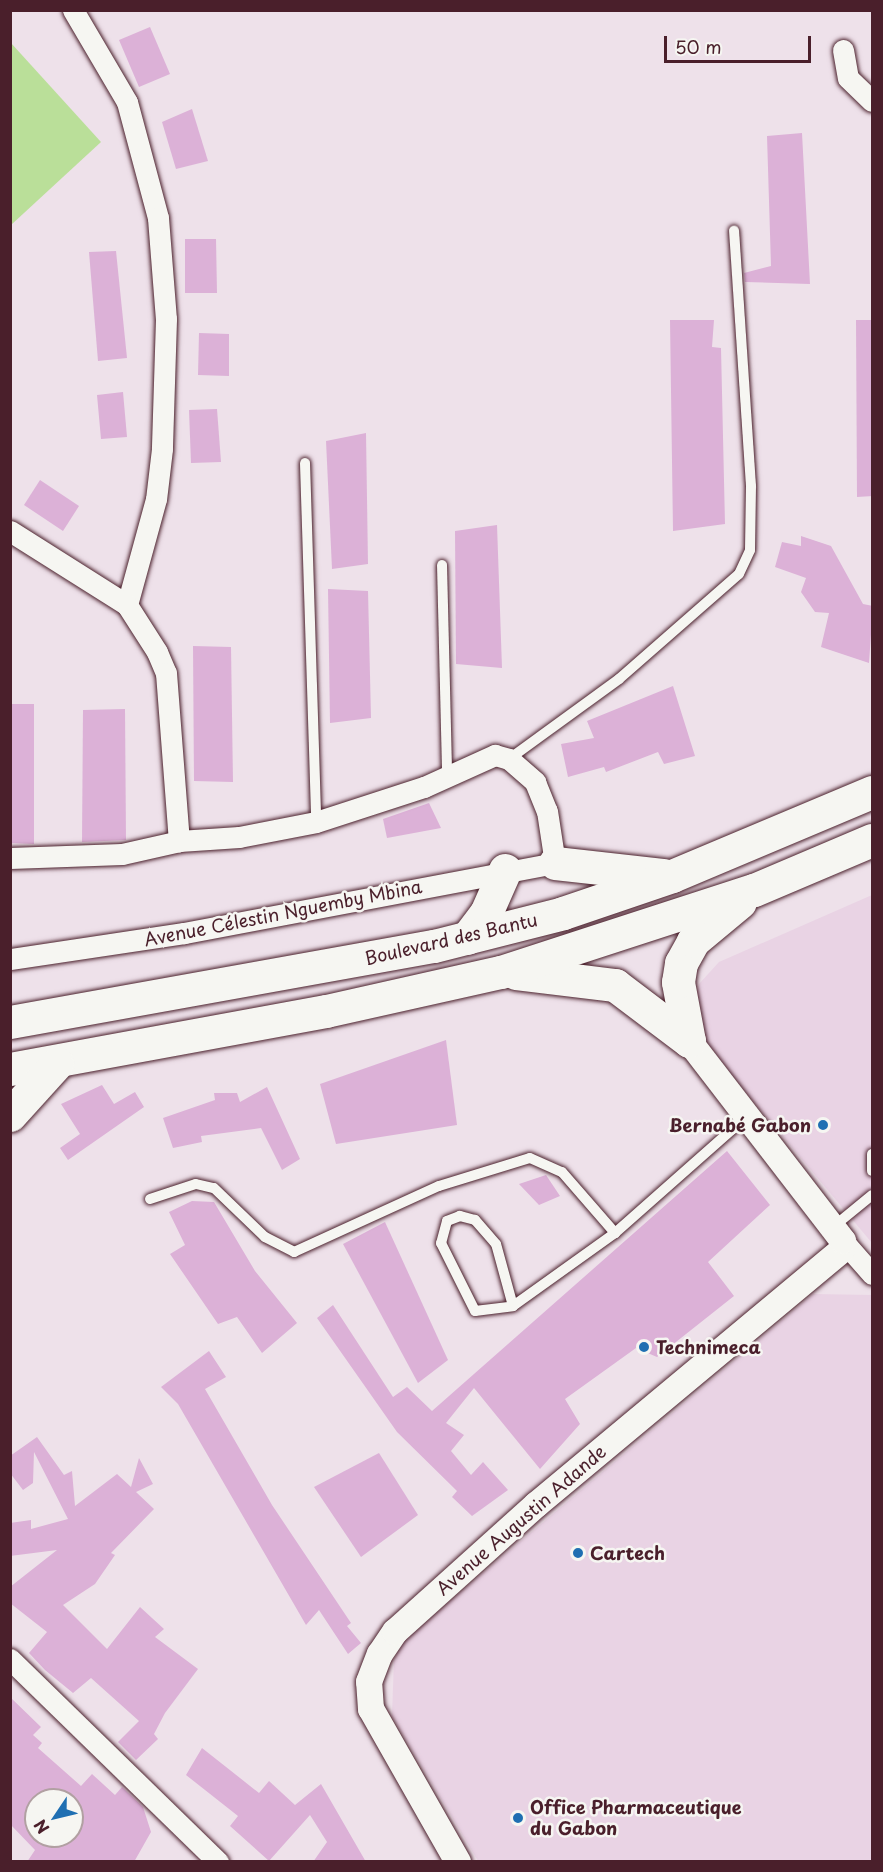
<!DOCTYPE html>
<html>
<head>
<meta charset="utf-8">
<style>
  body { margin:0 }
  #map { position:relative; width:883px; height:1872px; overflow:hidden; background:#eee1ea; font-family:"Playpen Sans",sans-serif }
  div>[style] { position:absolute }
  [style*='--x'] { left:calc(var(--x)*1px); top:calc(var(--y)*1px); width:calc(var(--w)*1px); rotate:calc(var(--a)*1deg) }
  .built>* { inset:0; background:#e9d3e4 }
  .green>* { inset:0; background:#badf99 }
  .building>* { inset:0; background:#dcb1d7 }
  .roads { filter:drop-shadow(0 0 2px #4a1f2b) drop-shadow(0 0 2px #4a1f2b) }
  .service>* { height:10px; margin:-5px; padding:0 5px; transform-origin:5px; border-radius:5px; background:#f6f6f2 }
  .minor>* { height:21px; margin:-10.5px; padding:0 10.5px; transform-origin:10.5px; border-radius:10.5px; background:#f6f6f2 }
  .tertiary>* { height:26px; margin:-13px; padding:0 13px; transform-origin:13px; border-radius:13px; background:#f6f6f2 }
  .trunk>* { height:33px; margin:-16.5px; padding:0 16.5px; transform-origin:16.5px; border-radius:16.5px; background:#f6f6f2 }
  .dots>* { width:16px; height:16px; translate:-50% -50%; box-sizing:border-box; border:3px solid #f6f6f2; border-radius:50% }
  span { translate:-50% -50%; white-space:nowrap; text-align:center; line-height:1.15; -webkit-text-stroke:5px #f6f6f2; paint-order:stroke }
  .street-label { font-size:18px; color:#4a1f2b }
  .poi-label { font-size:18px; color:#4a1f2b; font-weight:700 }
  .right { translate:-100% -50%; text-align:right }
  .left { translate:0 -50%; text-align:left }
  .frame { position:absolute; inset:0; border:12px solid #4a1f2b; pointer-events:none }
  .north { position:absolute; left:24px; top:1788px; width:60px; height:60px; box-sizing:border-box; background:#f6f6f2; border:2px solid #b1a0a2; border-radius:50%; rotate:235deg; font-size:16px; font-weight:700; line-height:24px; text-align:center; color:#4a1f2b }
  .north::after { content:''; display:block; margin:auto; width:21px; height:27px; background:#1f6fb2; clip-path:polygon(50% 0,100% 100%,50% 72%,0 100%) }
  .scale { position:absolute; left:664px; top:36px; width:147px; height:27px; box-sizing:border-box; border:3px solid #4a1f2b; border-top:0; padding-left:8px; font-size:18px; line-height:21px; white-space:nowrap; color:#4a1f2b; -webkit-text-stroke:4px #f6f6f2; paint-order:stroke }
</style>
</head>
<body>
<div id="map">
  <div class="built">
    <div style="clip-path:polygon(872px 895px,872px 1243px,716px 1057px,699px 1033px,694px 1001px,699px 984px,719px 962px)"></div>
    <div style="clip-path:polygon(813px 1294px,872px 1295px,872px 1861px,478px 1861px,392px 1716px,394px 1659px,404px 1640px)"></div>
  </div>
  <div class="green">
    <div style="clip-path:polygon(11px 43px,101px 142px,11px 225px)"></div>
  </div>
  <div class="building">
    <div style="clip-path:polygon(150px 27px,170px 74px,139px 87px,119px 40px)"></div>
    <div style="clip-path:polygon(192px 109px,208px 161px,176px 169px,162px 122px)"></div>
    <div style="clip-path:polygon(802px 133px,810px 284px,745px 282px,744px 273px,771px 266px,767px 136px)"></div>
    <div style="clip-path:polygon(185px 239px,216px 239px,217px 293px,185px 293px)"></div>
    <div style="clip-path:polygon(116px 251px,127px 358px,98px 361px,89px 252px)"></div>
    <div style="clip-path:polygon(670px 320px,714px 320px,712px 347px,721px 348px,725px 524px,673px 531px)"></div>
    <div style="clip-path:polygon(856px 320px,873px 320px,873px 496px,857px 497px)"></div>
    <div style="clip-path:polygon(199px 333px,229px 334px,229px 376px,198px 375px)"></div>
    <div style="clip-path:polygon(123px 392px,127px 437px,101px 439px,97px 395px)"></div>
    <div style="clip-path:polygon(217px 409px,221px 462px,191px 463px,189px 410px)"></div>
    <div style="clip-path:polygon(366px 433px,368px 564px,332px 569px,326px 441px)"></div>
    <div style="clip-path:polygon(40px 480px,79px 506px,63px 531px,24px 505px)"></div>
    <div style="clip-path:polygon(497px 525px,502px 668px,456px 664px,455px 531px)"></div>
    <div style="clip-path:polygon(801px 536px,831px 546px,863px 604px,873px 606px,869px 663px,821px 647px,829px 613px,815px 612px,801px 592px,806px 578px,775px 567px,782px 542px,801px 546px)"></div>
    <div style="clip-path:polygon(328px 589px,368px 591px,371px 718px,330px 723px)"></div>
    <div style="clip-path:polygon(193px 646px,231px 647px,233px 782px,194px 781px)"></div>
    <div style="clip-path:polygon(673px 686px,695px 756px,664px 764px,658px 752px,606px 772px,604px 767px,568px 777px,561px 744px,594px 738px,587px 721px)"></div>
    <div style="clip-path:polygon(10px 704px,34px 704px,34px 844px,10px 843px)"></div>
    <div style="clip-path:polygon(125px 709px,126px 840px,82px 842px,83px 710px)"></div>
    <div style="clip-path:polygon(429px 803px,441px 828px,387px 838px,383px 819px)"></div>
    <div style="clip-path:polygon(446px 1040px,457px 1125px,336px 1144px,320px 1084px)"></div>
    <div style="clip-path:polygon(102px 1085px,114px 1104px,135px 1092px,144px 1107px,68px 1160px,60px 1148px,80px 1134px,61px 1104px)"></div>
    <div style="clip-path:polygon(267px 1087px,300px 1159px,282px 1170px,261px 1128px,201px 1136px,202px 1142px,173px 1148px,163px 1118px,215px 1100px,214px 1093px,237px 1093px,240px 1102px)"></div>
    <div style="clip-path:polygon(727px 1151px,770px 1205px,708px 1262px,734px 1296px,657px 1357px,636px 1348px,565px 1399px,580px 1424px,540px 1469px,474px 1388px,446px 1423px,464px 1435px,451px 1451px,471px 1475px,483px 1462px,508px 1490px,472px 1516px,452px 1497px,457px 1491px,397px 1432px,317px 1318px,333px 1305px,393px 1397px,407px 1387px,432px 1411px)"></div>
    <div style="clip-path:polygon(546px 1175px,560px 1196px,539px 1205px,519px 1184px)"></div>
    <div style="clip-path:polygon(192px 1201px,214px 1202px,255px 1271px,297px 1323px,262px 1353px,237px 1317px,218px 1324px,170px 1254px,185px 1245px,169px 1212px)"></div>
    <div style="clip-path:polygon(385px 1222px,448px 1360px,418px 1383px,343px 1244px)"></div>
    <div style="clip-path:polygon(209px 1351px,226px 1377px,205px 1389px,272px 1505px,351px 1623px,347px 1626px,361px 1643px,348px 1654px,319px 1610px,306px 1625px,178px 1404px,161px 1387px)"></div>
    <div style="clip-path:polygon(37px 1437px,64px 1475px,72px 1471px,75px 1506px,117px 1474px,131px 1487px,139px 1458px,153px 1484px,136px 1492px,154px 1509px,111px 1553px,115px 1555px,95px 1584px,63px 1605px,107px 1649px,140px 1607px,164px 1629px,155px 1637px,198px 1669px,165px 1713px,154px 1734px,158px 1739px,136px 1760px,118px 1742px,139px 1721px,91px 1678px,73px 1693px,45px 1670px,29px 1653px,47px 1632px,10px 1603px,10px 1587px,57px 1550px,10px 1556px,10px 1523px,31px 1520px,31px 1529px,68px 1519px,34px 1452px,33px 1483px,23px 1490px,10px 1473px,10px 1456px)"></div>
    <div style="clip-path:polygon(379px 1453px,418px 1515px,361px 1557px,314px 1487px)"></div>
    <div style="clip-path:polygon(evenodd,10px 1697px,41px 1727px,33px 1735px,42px 1743px,38px 1748px,81px 1786px,92px 1774px,115px 1795px,122px 1787px,143px 1807px,151px 1832px,134px 1862px,27px 1862px,35px 1850px,10px 1824px,10px 1697px,36px 1800px,72px 1800px,72px 1836px,36px 1836px,36px 1800px)"></div>
    <div style="clip-path:polygon(202px 1748px,259px 1793px,269px 1781px,295px 1805px,321px 1784px,366px 1862px,313px 1862px,327px 1842px,310px 1815px,269px 1861px,230px 1826px,238px 1816px,186px 1775px)"></div>
  </div>
  <div class="roads">
    <div class="service">
      <div style="--x:305;--y:463;--w:359;--a:88.2"></div>
      <div style="--x:442;--y:565;--w:212;--a:88.6"></div>
      <div style="--x:509;--y:759;--w:136;--a:-36"></div>
      <div style="--x:619;--y:679;--w:159;--a:-41.2"></div>
      <div style="--x:739;--y:574;--w:26;--a:-65"></div>
      <div style="--x:750;--y:550;--w:64;--a:-89.1"></div>
      <div style="--x:751;--y:486;--w:256;--a:-93.8"></div>
      <div style="--x:872;--y:1154;--w:17;--a:90"></div>
      <div style="--x:150;--y:1199;--w:48;--a:-18.1"></div>
      <div style="--x:196;--y:1184;--w:18;--a:13"></div>
      <div style="--x:214;--y:1188;--w:71;--a:43.9"></div>
      <div style="--x:265;--y:1237;--w:33;--a:27"></div>
      <div style="--x:294;--y:1252;--w:159;--a:-24.5"></div>
      <div style="--x:439;--y:1186;--w:95;--a:-17.1"></div>
      <div style="--x:530;--y:1158;--w:35;--a:24"></div>
      <div style="--x:562;--y:1172;--w:81;--a:49"></div>
      <div style="--x:615;--y:1233;--w:174;--a:-41.5"></div>
      <div style="--x:833;--y:1227;--w:50;--a:-39.4"></div>
      <div style="--x:513;--y:1306;--w:64;--a:-105.3"></div>
      <div style="--x:496;--y:1244;--w:32;--a:-131"></div>
      <div style="--x:475;--y:1220;--w:16;--a:-165"></div>
      <div style="--x:460;--y:1216;--w:14;--a:159"></div>
      <div style="--x:447;--y:1221;--w:23;--a:105"></div>
      <div style="--x:441;--y:1243;--w:76;--a:63.4"></div>
      <div style="--x:475;--y:1311;--w:38;--a:-7"></div>
      <div style="--x:513;--y:1306;--w:125;--a:-35.6"></div>
    </div>
    <div class="minor">
      <div style="--x:73;--y:10;--w:107;--a:59.6"></div>
      <div style="--x:127;--y:102;--w:120;--a:75"></div>
      <div style="--x:158;--y:218;--w:101;--a:85.5"></div>
      <div style="--x:166;--y:319;--w:130;--a:91.8"></div>
      <div style="--x:162;--y:449;--w:50;--a:96.8"></div>
      <div style="--x:156;--y:499;--w:110;--a:105.3"></div>
      <div style="--x:843;--y:50;--w:28;--a:80"></div>
      <div style="--x:848;--y:78;--w:33;--a:44"></div>
      <div style="--x:10;--y:531;--w:138;--a:32.3"></div>
      <div style="--x:127;--y:605;--w:56;--a:57.4"></div>
      <div style="--x:157;--y:652;--w:23;--a:67"></div>
      <div style="--x:166;--y:673;--w:169;--a:85.6"></div>
      <div style="--x:179;--y:841;--w:60;--a:-3.8"></div>
      <div style="--x:239;--y:837;--w:78;--a:-11"></div>
      <div style="--x:316;--y:822;--w:114;--a:-18"></div>
      <div style="--x:424;--y:787;--w:78;--a:-24.3"></div>
      <div style="--x:495;--y:755;--w:15;--a:16"></div>
      <div style="--x:509;--y:759;--w:35;--a:41"></div>
      <div style="--x:535;--y:782;--w:31;--a:68"></div>
      <div style="--x:547;--y:811;--w:53;--a:81.3"></div>
      <div style="--x:555;--y:863;--w:378;--a:169.3"></div>
      <div style="--x:184;--y:933;--w:176;--a:171.5"></div>
      <div style="--x:10;--y:858;--w:112;--a:-2"></div>
      <div style="--x:122;--y:854;--w:58;--a:-12.8"></div>
      <div style="--x:843;--y:1241;--w:44;--a:48.7"></div>
      <div style="--x:10;--y:1659;--w:291;--a:44.3"></div>
    </div>
    <div class="tertiary">
      <div style="--x:458;--y:1862;--w:176;--a:-119.6"></div>
      <div style="--x:371;--y:1709;--w:27;--a:-94"></div>
      <div style="--x:369;--y:1682;--w:30;--a:-69"></div>
      <div style="--x:380;--y:1654;--w:27;--a:-56"></div>
      <div style="--x:395;--y:1632;--w:190;--a:-42"></div>
      <div style="--x:536;--y:1505;--w:398;--a:-39.8"></div>
      <div style="--x:842;--y:1250;--w:9;--a:-84"></div>
      <div style="--x:843;--y:1241;--w:252;--a:-127.6"></div>
    </div>
    <div class="trunk">
      <div style="--x:555;--y:863;--w:110;--a:6.3"></div>
      <div style="--x:467;--y:938;--w:31;--a:-53"></div>
      <div style="--x:486;--y:913;--w:47;--a:-66.2"></div>
      <div style="--x:516;--y:973;--w:100;--a:6.9"></div>
      <div style="--x:615;--y:985;--w:93;--a:37.1"></div>
      <div style="--x:10;--y:1022;--w:431;--a:-10.2"></div>
      <div style="--x:434;--y:946;--w:133;--a:-14.3"></div>
      <div style="--x:563;--y:913;--w:115;--a:-18.7"></div>
      <div style="--x:672;--y:876;--w:217;--a:-22.8"></div>
      <div style="--x:689;--y:1041;--w:60;--a:-100.6"></div>
      <div style="--x:678;--y:982;--w:19;--a:-81"></div>
      <div style="--x:681;--y:963;--w:25;--a:-61"></div>
      <div style="--x:693;--y:941;--w:61;--a:-39.7"></div>
      <div style="--x:10;--y:1069;--w:321;--a:-10.4"></div>
      <div style="--x:326;--y:1011;--w:179;--a:-12.6"></div>
      <div style="--x:501;--y:972;--w:266;--a:-18"></div>
      <div style="--x:754;--y:890;--w:128;--a:-23"></div>
      <div style="--x:10;--y:1115;--w:70;--a:-47.9"></div>
    </div>
  </div>
  <div class="dots">
    <div style="left:823px;top:1125px;background:#1f6fb2"></div>
    <div style="left:644px;top:1347px;background:#1f6fb2"></div>
    <div style="left:578px;top:1553px;background:#1f6fb2"></div>
    <div style="left:518px;top:1818px;background:#1f6fb2"></div>
  </div>
  <div class="street-label">
    <span style="left:283px;top:913px;rotate:-11deg">Avenue Célestin Nguemby Mbina</span>
    <span style="left:451px;top:939px;rotate:-13deg">Boulevard des Bantu</span>
    <span style="left:521px;top:1520px;rotate:-41deg">Avenue Augustin Adande</span>
  </div>
  <div class="poi-label">
    <span class="right" style="left:811px;top:1125px">Bernabé Gabon</span>
    <span class="left" style="left:656px;top:1347px">Technimeca</span>
    <span class="left" style="left:590px;top:1553px">Cartech</span>
    <span class="left" style="left:530px;top:1818px">Office Pharmaceutique<br>du Gabon</span>
  </div>
  <div class="frame"></div>
  <div class="north">N</div>
  <div class="scale">50 m</div>
</div>
</body>
</html>
